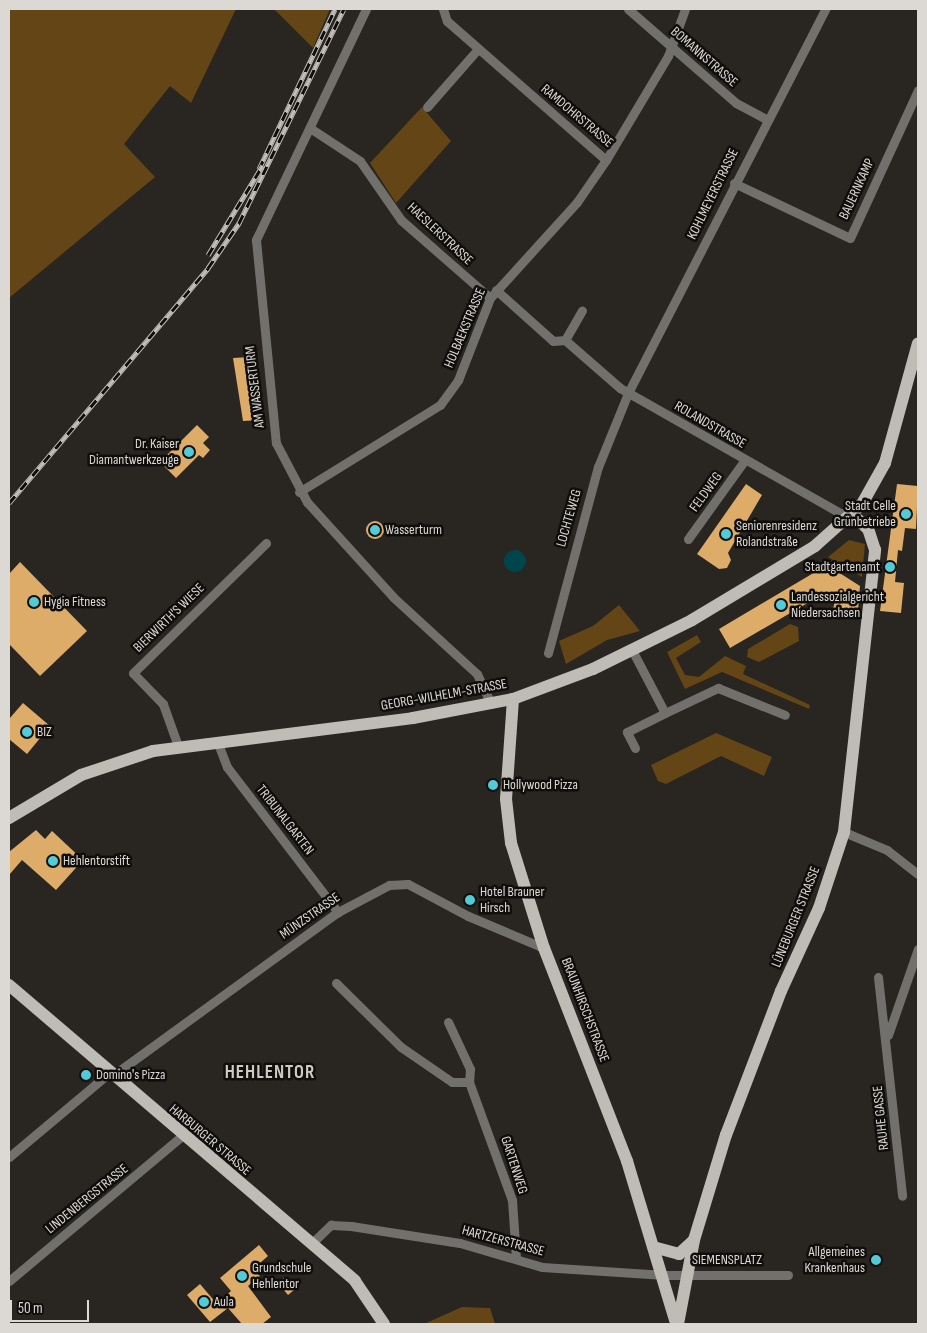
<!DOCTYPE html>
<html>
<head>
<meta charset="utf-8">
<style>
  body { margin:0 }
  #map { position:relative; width:927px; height:1333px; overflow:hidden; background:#292520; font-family:"Sofia Sans Condensed",sans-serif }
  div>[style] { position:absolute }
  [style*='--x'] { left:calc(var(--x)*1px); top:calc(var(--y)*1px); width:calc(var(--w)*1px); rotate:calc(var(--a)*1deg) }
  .green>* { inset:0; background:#644516 }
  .water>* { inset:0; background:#00454b }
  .round { border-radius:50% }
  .building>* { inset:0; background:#deac69 }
  .minor>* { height:9px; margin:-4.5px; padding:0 4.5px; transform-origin:4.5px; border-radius:4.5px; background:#72706d }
  .primary>* { height:12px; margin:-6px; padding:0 6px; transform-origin:6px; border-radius:6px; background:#bfbbb5 }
  .rail>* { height:5px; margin-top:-2.5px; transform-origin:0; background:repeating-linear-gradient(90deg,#100e0c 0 9px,#c2bfba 0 18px); box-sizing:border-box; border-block:1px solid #c2bfba }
  .dots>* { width:14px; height:14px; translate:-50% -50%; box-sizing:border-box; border:2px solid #100e0c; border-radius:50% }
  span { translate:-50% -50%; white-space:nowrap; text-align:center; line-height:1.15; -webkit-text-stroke:5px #100e0c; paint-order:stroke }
  .street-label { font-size:14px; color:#dcd9d5 }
  .poi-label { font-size:14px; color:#dcd9d5 }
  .right { translate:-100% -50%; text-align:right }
  .left { translate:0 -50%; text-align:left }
  .district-label { font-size:19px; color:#cec9c2; font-weight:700; letter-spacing:1px }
  .frame { position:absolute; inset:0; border:10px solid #dcd9d5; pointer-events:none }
  .scale { position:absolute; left:10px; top:1300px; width:79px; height:22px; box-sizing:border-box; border:2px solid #dcd9d5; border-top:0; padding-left:6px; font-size:15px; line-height:18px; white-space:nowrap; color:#dcd9d5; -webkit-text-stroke:4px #100e0c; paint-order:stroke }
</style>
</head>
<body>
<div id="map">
  <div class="green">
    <div style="clip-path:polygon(9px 9px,236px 9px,191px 103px,170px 86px,124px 144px,155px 177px,9px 298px)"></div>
    <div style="clip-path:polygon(274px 9px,330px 9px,313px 48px)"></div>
    <div style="clip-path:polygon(422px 107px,451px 141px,396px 203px,370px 163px)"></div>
    <div style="clip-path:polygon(849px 540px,865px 544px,862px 577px,828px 557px)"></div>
    <div style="clip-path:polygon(619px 605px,640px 631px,607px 640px,566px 664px,559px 641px,593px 626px)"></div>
    <div style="clip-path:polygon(790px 624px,798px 627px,799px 641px,759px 662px,747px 657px,748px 649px)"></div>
    <div style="clip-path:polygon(697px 635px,701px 642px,676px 658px,685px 675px,699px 677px,725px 656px,746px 666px,743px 674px,810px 705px,809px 709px,722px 672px,685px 689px,667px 652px)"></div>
    <div style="clip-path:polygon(716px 733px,772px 757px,764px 776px,721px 756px,666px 784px,658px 781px,651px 765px)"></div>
    <div style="clip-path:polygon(462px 1307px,490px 1308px,495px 1324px,424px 1324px)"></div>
  </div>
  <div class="water">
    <div class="round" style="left:504px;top:550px;width:22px;height:22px"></div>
  </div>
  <div class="building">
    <div style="clip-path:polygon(250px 357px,258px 420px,243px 421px,233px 358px)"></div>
    <div style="clip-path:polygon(197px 425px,209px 437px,203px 443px,210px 450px,203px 458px,199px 455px,176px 478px,160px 462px)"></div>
    <div style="clip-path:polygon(746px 484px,762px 495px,728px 553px,731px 560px,727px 568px,719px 569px,697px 554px)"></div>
    <div style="clip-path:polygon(897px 484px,918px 486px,916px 529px,905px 528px,902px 551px,898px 550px,895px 582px,904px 583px,901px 613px,880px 611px)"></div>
    <div class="round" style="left:366px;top:521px;width:18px;height:18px"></div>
    <div style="clip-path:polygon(20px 562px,87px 631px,40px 676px,9px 644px,9px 574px)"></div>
    <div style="clip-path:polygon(827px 565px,860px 586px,858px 611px,833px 609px,835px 601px,823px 594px,730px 648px,719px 629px)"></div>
    <div style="clip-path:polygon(23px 703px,50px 726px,27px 754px,9px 739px,9px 719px)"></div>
    <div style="clip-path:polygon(36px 830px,45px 839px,52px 831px,83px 860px,56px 890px,22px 860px,9px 875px,9px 852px)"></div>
    <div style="clip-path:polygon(259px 1245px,268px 1256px,253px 1269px,260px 1276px,248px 1286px,271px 1317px,262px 1324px,242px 1324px,228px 1308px,210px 1322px,187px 1295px,200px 1284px,217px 1304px,231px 1291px,220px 1278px)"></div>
    <div style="clip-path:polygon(284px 1278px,294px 1290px,288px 1295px,278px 1283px)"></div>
  </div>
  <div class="minor">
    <div style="--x:366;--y:9;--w:256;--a:115.5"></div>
    <div style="--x:256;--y:240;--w:204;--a:84.4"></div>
    <div style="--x:276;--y:443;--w:67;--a:62.3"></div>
    <div style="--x:307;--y:502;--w:128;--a:47.8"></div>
    <div style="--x:393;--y:597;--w:114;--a:42.5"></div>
    <div style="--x:477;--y:674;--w:33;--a:65"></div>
    <div style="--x:443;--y:9;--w:13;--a:72"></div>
    <div style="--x:447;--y:21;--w:211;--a:41.2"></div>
    <div style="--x:606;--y:160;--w:121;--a:-59.2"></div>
    <div style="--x:668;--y:56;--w:50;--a:-70.1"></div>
    <div style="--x:628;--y:9;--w:143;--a:41"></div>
    <div style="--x:736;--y:103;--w:34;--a:28"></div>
    <div style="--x:427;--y:107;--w:77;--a:-48.7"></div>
    <div style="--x:310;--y:128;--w:60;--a:33.4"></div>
    <div style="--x:360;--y:161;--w:72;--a:55.2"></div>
    <div style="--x:401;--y:220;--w:118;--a:41.2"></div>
    <div style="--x:734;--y:183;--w:128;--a:25.4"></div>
    <div style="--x:850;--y:238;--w:163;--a:-65.3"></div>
    <div style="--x:496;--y:290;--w:76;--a:41.8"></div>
    <div style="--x:553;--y:341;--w:12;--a:-5"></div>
    <div style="--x:565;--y:340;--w:73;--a:41.1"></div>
    <div style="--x:620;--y:388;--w:253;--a:29.6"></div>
    <div style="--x:840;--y:513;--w:13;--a:9"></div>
    <div style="--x:565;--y:340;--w:34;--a:-60"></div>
    <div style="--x:299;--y:492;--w:166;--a:-31.7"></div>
    <div style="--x:440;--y:405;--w:31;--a:-54"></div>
    <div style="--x:458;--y:380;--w:88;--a:-68.7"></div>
    <div style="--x:490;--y:298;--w:130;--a:-47.8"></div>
    <div style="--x:577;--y:202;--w:51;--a:-55.4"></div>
    <div style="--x:688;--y:539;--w:96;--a:-54.3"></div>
    <div style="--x:632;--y:650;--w:71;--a:62.4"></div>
    <div style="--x:665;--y:713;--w:59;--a:-25.3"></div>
    <div style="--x:718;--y:688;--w:72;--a:21.9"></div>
    <div style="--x:548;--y:653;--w:193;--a:-75"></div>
    <div style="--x:598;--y:467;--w:80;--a:-67.9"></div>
    <div style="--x:628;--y:393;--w:432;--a:-62.8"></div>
    <div style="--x:217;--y:741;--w:28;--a:69"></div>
    <div style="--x:227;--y:767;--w:183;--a:52.6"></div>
    <div style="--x:178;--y:746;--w:45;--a:-109.7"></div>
    <div style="--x:163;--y:704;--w:43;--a:-134.1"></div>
    <div style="--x:133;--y:673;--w:186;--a:-44.3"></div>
    <div style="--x:635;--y:748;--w:18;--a:-117"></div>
    <div style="--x:627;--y:732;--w:42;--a:-26.6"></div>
    <div style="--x:844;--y:832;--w:47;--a:22.7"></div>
    <div style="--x:887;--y:850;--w:39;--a:38"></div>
    <div style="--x:878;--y:977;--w:220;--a:83.7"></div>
    <div style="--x:336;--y:983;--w:91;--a:44.6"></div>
    <div style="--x:401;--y:1047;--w:62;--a:34.5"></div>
    <div style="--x:452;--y:1082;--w:17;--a:0"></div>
    <div style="--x:448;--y:1022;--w:52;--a:64.9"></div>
    <div style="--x:470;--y:1069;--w:13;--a:94"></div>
    <div style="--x:469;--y:1082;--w:126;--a:70"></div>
    <div style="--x:512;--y:1200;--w:59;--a:86.1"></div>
    <div style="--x:888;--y:1035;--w:91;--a:-70.8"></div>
    <div style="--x:112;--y:1076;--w:279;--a:-36"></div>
    <div style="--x:338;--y:912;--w:58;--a:-27.9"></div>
    <div style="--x:389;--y:885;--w:19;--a:-3"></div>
    <div style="--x:408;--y:884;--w:68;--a:28.1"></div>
    <div style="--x:468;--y:916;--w:82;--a:22.8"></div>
    <div style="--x:9;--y:1157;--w:131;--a:-40"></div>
    <div style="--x:311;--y:1244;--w:28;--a:-44"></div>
    <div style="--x:331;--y:1225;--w:20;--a:3"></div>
    <div style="--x:351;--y:1226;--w:110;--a:8.9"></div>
    <div style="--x:460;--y:1243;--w:85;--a:16.3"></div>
    <div style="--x:542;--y:1267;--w:123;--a:3.7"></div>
    <div style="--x:665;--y:1275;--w:123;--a:0"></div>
    <div style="--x:9;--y:1281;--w:226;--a:-40"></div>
  </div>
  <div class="primary">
    <div style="--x:513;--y:699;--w:100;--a:94"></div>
    <div style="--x:506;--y:799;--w:44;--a:83.5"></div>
    <div style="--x:511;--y:843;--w:110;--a:72.6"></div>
    <div style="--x:544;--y:948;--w:229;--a:68.7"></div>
    <div style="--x:627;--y:1161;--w:166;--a:73.2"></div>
    <div style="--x:9;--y:818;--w:84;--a:-30.8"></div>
    <div style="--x:81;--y:775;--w:76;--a:-18.4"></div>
    <div style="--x:153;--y:751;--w:262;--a:-7.2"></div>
    <div style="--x:413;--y:718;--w:102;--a:-10.8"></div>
    <div style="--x:513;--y:699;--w:85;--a:-20.6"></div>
    <div style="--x:593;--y:669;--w:110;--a:-26.3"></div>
    <div style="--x:692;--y:620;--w:144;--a:-31"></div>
    <div style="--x:815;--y:546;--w:63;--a:-41.8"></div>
    <div style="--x:862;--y:504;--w:47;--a:-60.7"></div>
    <div style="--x:885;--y:463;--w:124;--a:-74.6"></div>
    <div style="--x:9;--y:985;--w:455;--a:40.5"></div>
    <div style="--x:355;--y:1281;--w:52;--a:56"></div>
    <div style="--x:657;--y:1248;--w:23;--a:15"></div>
    <div style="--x:679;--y:1254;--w:19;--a:-43"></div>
    <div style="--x:678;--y:1324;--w:86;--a:-79.2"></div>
    <div style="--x:694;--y:1240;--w:110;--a:-73.1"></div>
    <div style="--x:726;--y:1135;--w:154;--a:-69.1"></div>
    <div style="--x:781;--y:991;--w:91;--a:-65.4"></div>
    <div style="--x:819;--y:908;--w:80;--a:-71.8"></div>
    <div style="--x:844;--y:832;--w:284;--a:-83.7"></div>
    <div style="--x:875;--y:550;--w:22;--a:-108"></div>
    <div style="--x:868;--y:529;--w:21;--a:-137"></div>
  </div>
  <div class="rail">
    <div style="--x:259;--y:169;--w:177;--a:-64.6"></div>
    <div style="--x:208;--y:255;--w:105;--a:-58.6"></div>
    <div style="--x:9;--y:503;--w:308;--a:-49.7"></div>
    <div style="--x:208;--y:268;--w:55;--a:-55.4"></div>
    <div style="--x:239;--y:223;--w:238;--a:-63.9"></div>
  </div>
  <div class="dots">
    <div style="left:189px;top:452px;background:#52cbd8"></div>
    <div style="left:906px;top:514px;background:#52cbd8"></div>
    <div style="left:375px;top:530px;background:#52cbd8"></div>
    <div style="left:726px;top:534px;background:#52cbd8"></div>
    <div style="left:890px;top:567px;background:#52cbd8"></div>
    <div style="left:34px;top:602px;background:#52cbd8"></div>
    <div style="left:781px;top:605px;background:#52cbd8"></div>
    <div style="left:27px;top:732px;background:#52cbd8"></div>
    <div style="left:493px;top:785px;background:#52cbd8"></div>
    <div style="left:53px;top:861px;background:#52cbd8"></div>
    <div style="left:470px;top:900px;background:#52cbd8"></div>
    <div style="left:86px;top:1075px;background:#52cbd8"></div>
    <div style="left:876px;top:1260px;background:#52cbd8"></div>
    <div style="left:242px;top:1276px;background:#52cbd8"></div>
    <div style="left:204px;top:1302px;background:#52cbd8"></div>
  </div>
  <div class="street-label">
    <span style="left:704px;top:57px;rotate:41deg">BOMANNSTRASSE</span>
    <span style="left:577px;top:116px;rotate:40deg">RAMDOHRSTRASSE</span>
    <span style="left:857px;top:189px;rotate:-65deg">BAUERNKAMP</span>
    <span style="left:713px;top:194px;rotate:-64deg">KOHLMEYERSTRASSE</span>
    <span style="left:440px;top:234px;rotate:43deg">HAESLERSTRASSE</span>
    <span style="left:465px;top:328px;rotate:-67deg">HOLBAEKSTRASSE</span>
    <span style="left:255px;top:387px;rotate:-97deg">AM WASSERTURM</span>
    <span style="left:710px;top:425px;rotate:30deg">ROLANDSTRASSE</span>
    <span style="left:706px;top:492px;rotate:-54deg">FELDWEG</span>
    <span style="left:569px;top:518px;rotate:-74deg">LOCHTEWEG</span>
    <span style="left:169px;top:618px;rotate:-44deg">BIERWIRTH'S WIESE</span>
    <span style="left:444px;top:695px;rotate:-10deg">GEORG-WILHELM-STRASSE</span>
    <span style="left:285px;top:820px;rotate:52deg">TRIBUNALGARTEN</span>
    <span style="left:310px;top:916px;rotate:-35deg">MÜNZSTRASSE</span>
    <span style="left:796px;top:917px;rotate:-68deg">LÜNEBURGER STRASSE</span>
    <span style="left:585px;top:1010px;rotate:69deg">BRAUNHIRSCHSTRASSE</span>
    <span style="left:881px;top:1118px;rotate:-96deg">RAUHE GASSE</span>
    <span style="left:210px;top:1140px;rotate:40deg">HARBURGER STRASSE</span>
    <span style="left:514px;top:1165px;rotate:72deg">GARTENWEG</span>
    <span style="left:87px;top:1199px;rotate:-39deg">LINDENBERGSTRASSE</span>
    <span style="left:503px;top:1241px;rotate:15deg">HARTZERSTRASSE</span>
    <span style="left:727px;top:1260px">SIEMENSPLATZ</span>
  </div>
  <div class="poi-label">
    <span class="right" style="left:179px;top:452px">Dr. Kaiser<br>Diamantwerkzeuge</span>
    <span class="right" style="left:896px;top:514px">Stadt Celle<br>Grünbetriebe</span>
    <span class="left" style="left:736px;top:534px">Seniorenresidenz<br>Rolandstraße</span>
    <span class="left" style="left:385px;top:530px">Wasserturm</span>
    <span class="right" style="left:880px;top:567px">Stadtgartenamt</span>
    <span class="left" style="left:791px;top:605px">Landessozialgericht<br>Niedersachsen</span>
    <span class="left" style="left:44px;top:602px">Hygia Fitness</span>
    <span class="left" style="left:37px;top:732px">BIZ</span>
    <span class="left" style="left:503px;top:785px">Hollywood Pizza</span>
    <span class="left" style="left:63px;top:861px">Hehlentorstift</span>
    <span class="left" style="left:480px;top:900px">Hotel Brauner<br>Hirsch</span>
    <span class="left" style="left:96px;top:1075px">Domino's Pizza</span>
    <span class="right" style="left:865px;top:1260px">Allgemeines<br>Krankenhaus</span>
    <span class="left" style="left:252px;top:1276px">Grundschule<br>Hehlentor</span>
    <span class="left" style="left:214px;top:1302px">Aula</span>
  </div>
  <div class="district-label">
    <span style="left:270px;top:1073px">HEHLENTOR</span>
  </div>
  <div class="frame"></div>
  <div class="scale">50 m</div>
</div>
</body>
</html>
